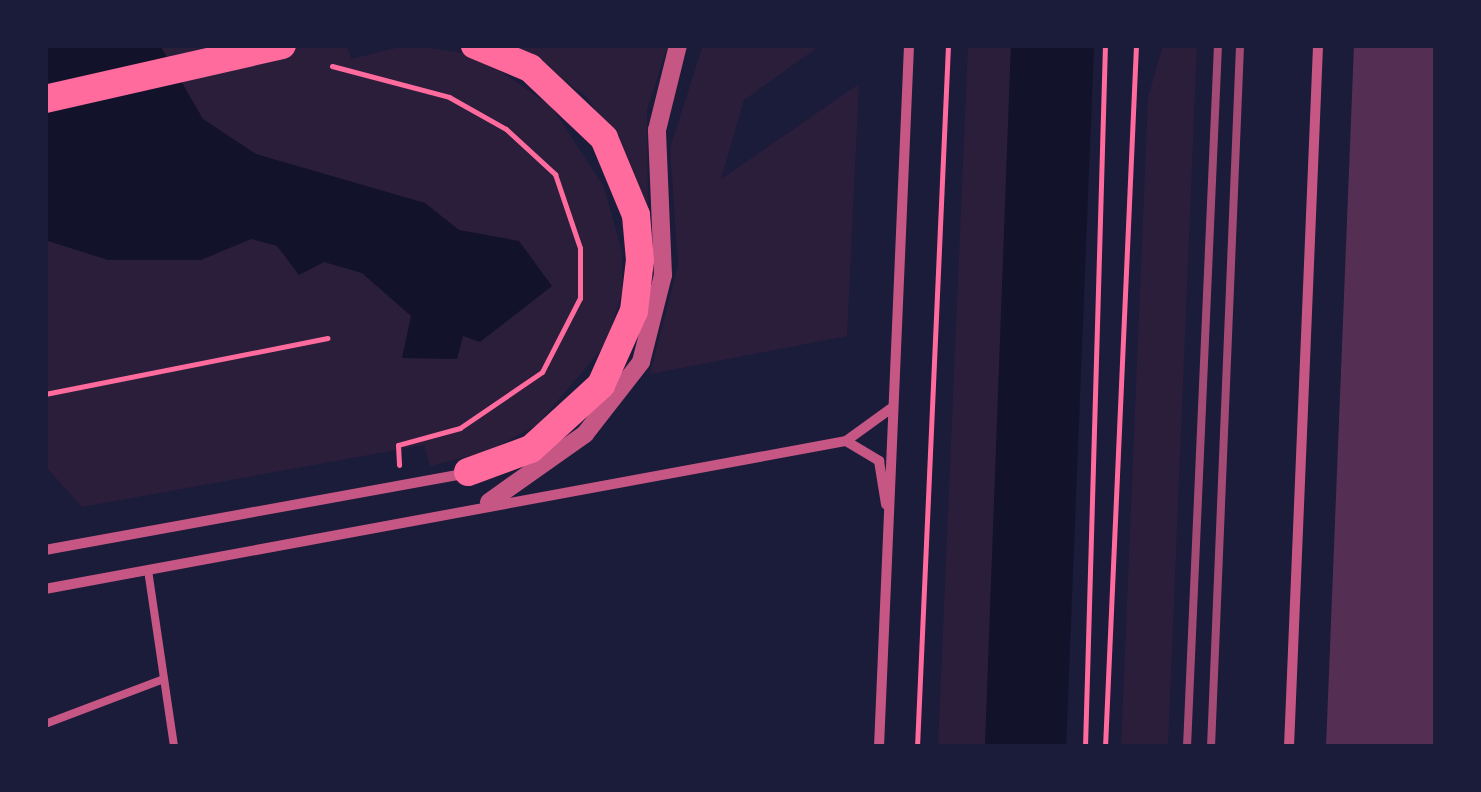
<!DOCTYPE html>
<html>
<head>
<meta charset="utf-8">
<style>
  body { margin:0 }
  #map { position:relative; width:1481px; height:792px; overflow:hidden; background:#1b1b3a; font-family:"Sofia Sans Condensed",sans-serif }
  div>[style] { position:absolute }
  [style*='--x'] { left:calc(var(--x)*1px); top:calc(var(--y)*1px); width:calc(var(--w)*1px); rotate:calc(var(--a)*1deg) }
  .green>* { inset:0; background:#2a1e3b }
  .water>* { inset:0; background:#12122b }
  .building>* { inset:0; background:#542f53 }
  .path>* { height:5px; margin:-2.5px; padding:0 2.5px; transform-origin:2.5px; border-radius:2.5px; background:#ff6b9d }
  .service>* { height:8px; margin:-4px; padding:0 4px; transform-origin:4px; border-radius:4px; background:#c65784 }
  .minor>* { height:10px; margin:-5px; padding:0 5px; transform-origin:5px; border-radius:5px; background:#c65784 }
  .tertiary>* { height:18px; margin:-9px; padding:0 9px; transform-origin:9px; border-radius:9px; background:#c65784 }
  .motorway>* { height:28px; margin:-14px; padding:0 14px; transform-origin:14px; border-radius:14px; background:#ff6b9d }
  .rail>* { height:8px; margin:-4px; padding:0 4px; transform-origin:4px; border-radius:4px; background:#a44b75 }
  span { translate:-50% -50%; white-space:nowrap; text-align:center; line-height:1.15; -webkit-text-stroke:10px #1b1b3a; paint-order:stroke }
  .frame { position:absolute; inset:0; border:48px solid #1b1b3a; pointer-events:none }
</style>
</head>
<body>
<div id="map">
  <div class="green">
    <div style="clip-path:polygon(45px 45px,347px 45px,351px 59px,408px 45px,477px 55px,551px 106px,604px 187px,622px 252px,622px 293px,606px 344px,537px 425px,489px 451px,430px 466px,424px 445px,82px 507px,45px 466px)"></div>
    <div style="clip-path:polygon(511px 45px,668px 45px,647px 110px,648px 214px,628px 158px,586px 96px)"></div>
    <div style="clip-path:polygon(703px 45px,821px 45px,744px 100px,721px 179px,859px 84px,847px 336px,650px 374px,678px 265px,670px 148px)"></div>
    <div style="clip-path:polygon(968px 45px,1011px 45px,985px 747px,938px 747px)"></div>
    <div style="clip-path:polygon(1163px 45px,1197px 45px,1168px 747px,1121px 747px,1148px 97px)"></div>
  </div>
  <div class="water">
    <div style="clip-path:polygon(45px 45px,160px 45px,203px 119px,256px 154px,425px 203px,459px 230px,519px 241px,552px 286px,480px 342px,463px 336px,457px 359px,402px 358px,411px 316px,362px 273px,324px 262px,299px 275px,277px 246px,251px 239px,201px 260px,108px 260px,45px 240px)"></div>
    <div style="clip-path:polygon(1011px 45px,1094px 45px,1066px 747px,985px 747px)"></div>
  </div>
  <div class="building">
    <div style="clip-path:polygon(1354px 45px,1436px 45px,1436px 747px,1326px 747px)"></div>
  </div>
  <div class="path">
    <div style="--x:332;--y:66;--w:121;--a:14.8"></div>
    <div style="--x:449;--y:97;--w:65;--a:29.3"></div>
    <div style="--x:506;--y:129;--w:67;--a:42.6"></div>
    <div style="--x:555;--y:174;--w:78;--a:71.3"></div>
    <div style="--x:580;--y:248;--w:50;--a:90"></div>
    <div style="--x:580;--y:298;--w:83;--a:117.2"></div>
    <div style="--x:542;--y:372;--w:99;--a:145.7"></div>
    <div style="--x:460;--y:428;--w:64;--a:164.7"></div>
    <div style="--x:398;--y:445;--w:20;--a:87"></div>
    <div style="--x:45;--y:394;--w:288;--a:-11.2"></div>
    <div style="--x:917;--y:747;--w:703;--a:-87.47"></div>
    <div style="--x:1085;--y:747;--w:702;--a:-88.37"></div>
    <div style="--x:1105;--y:747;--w:703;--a:-87.47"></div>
  </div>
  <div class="service">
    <div style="--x:148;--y:570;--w:179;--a:81.6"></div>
    <div style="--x:45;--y:724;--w:127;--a:-20.7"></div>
  </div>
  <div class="minor">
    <div style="--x:846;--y:441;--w:39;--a:31"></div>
    <div style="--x:879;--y:461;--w:44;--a:80.8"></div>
    <div style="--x:45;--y:550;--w:429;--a:-10.3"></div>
    <div style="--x:45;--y:589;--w:815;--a:-10.47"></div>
    <div style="--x:846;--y:441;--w:58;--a:-35.9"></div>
    <div style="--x:879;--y:747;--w:703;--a:-87.55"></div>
    <div style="--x:1289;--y:747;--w:703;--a:-87.63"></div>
  </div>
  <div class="tertiary">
    <div style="--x:489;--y:502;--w:118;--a:-35.3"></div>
    <div style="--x:585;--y:434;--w:91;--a:-52.1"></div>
    <div style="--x:641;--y:362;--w:90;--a:-75.8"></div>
    <div style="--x:663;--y:275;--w:145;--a:-92.4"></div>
    <div style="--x:657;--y:130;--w:88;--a:-76.1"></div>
  </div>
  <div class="motorway">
    <div style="--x:45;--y:99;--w:243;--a:-12.8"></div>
    <div style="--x:468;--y:472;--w:67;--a:-20.1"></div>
    <div style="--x:531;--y:449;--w:95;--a:-42.4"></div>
    <div style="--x:601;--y:385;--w:81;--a:-66"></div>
    <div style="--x:634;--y:311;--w:51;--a:-83.3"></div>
    <div style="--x:640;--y:260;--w:45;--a:-95.1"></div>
    <div style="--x:636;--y:215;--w:83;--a:-112.6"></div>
    <div style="--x:604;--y:138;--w:102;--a:-136.6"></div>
    <div style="--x:530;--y:68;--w:60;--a:-157.3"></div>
  </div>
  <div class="rail">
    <div style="--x:1187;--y:747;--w:703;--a:-87.47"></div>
    <div style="--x:1211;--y:747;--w:703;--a:-87.63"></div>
  </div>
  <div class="frame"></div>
</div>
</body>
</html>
